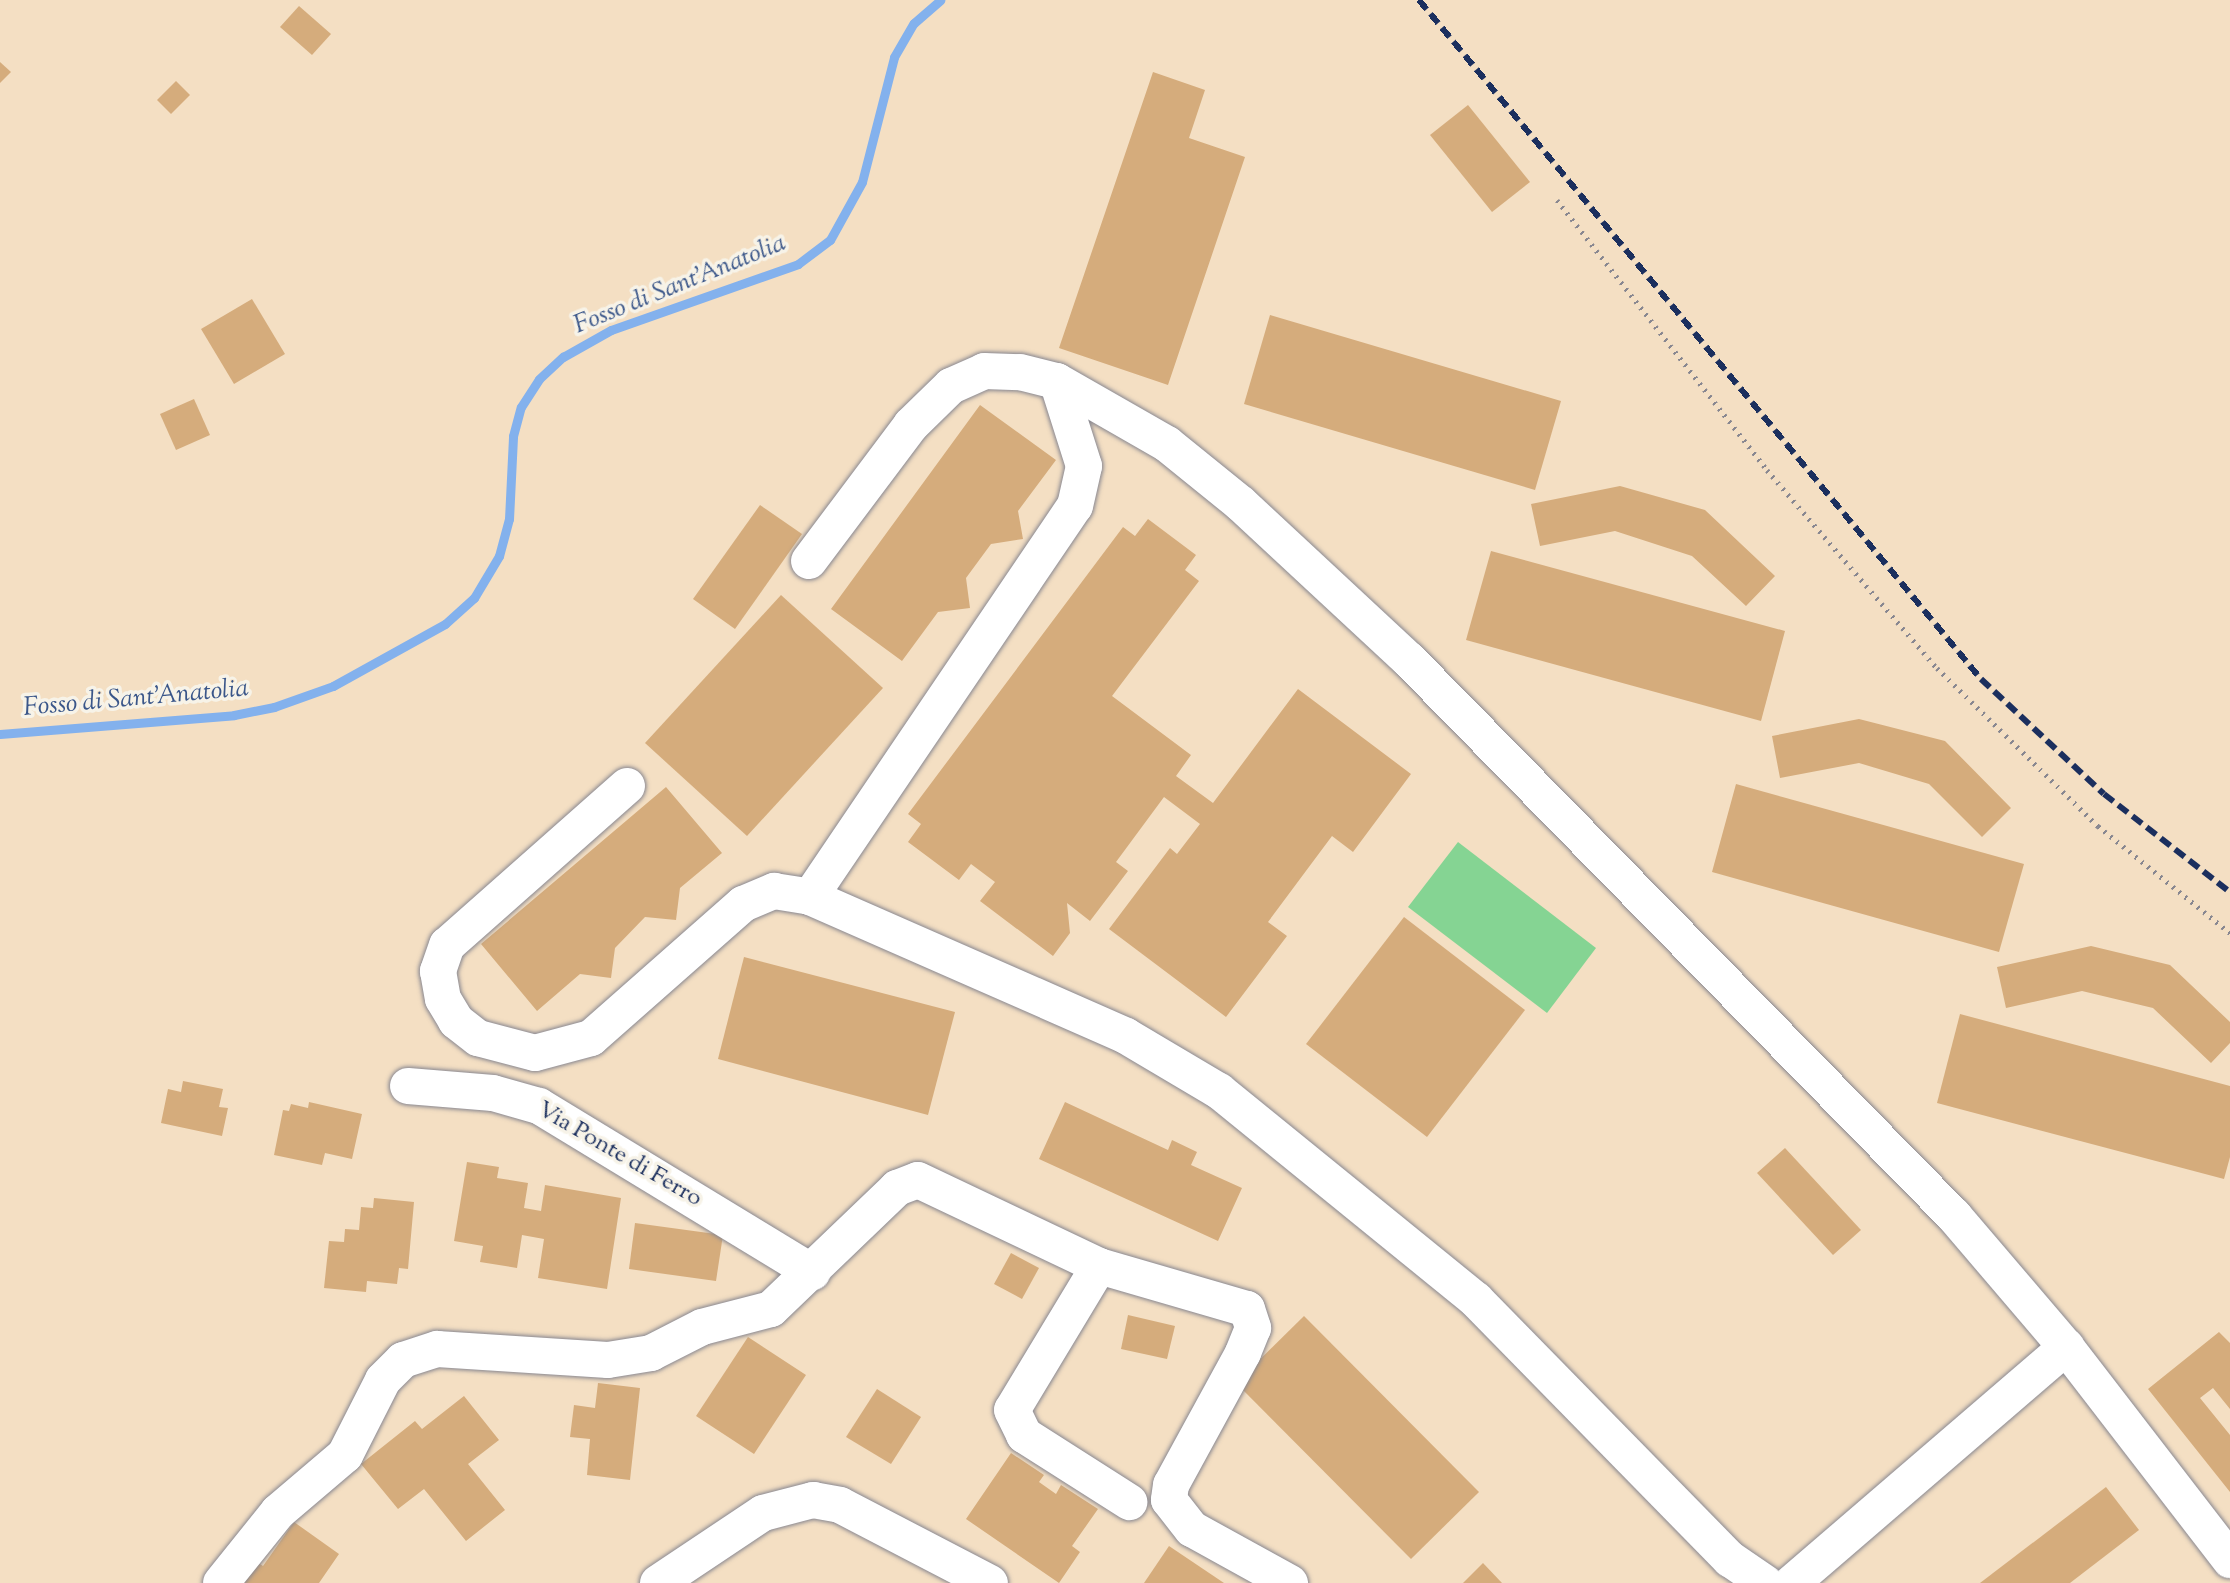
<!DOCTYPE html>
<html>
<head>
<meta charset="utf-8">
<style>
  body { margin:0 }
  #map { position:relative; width:2230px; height:1583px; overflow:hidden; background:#f4dfc3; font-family:"Sorts Mill Goudy",serif }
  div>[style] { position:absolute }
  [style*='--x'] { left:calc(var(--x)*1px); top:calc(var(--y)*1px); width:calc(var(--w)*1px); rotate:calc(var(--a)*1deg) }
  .green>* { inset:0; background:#85d493 }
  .stream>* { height:9px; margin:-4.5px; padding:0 4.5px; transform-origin:4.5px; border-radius:4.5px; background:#83b1ed }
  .building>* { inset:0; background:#d5ac7c }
  .path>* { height:5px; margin-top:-2.5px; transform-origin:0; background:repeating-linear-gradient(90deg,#888790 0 2px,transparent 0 8px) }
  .roads { filter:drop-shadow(0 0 2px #888790) drop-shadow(0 0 2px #888790) }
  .minor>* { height:36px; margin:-18px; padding:0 18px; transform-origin:18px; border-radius:18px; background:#fff }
  .rail>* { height:6px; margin-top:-3px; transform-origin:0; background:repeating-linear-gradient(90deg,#1b2f5e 0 12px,transparent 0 18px) }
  span { translate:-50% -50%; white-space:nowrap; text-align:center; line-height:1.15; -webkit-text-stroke:7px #f7f3e8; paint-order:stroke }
  .street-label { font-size:24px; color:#1b2f5e }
  .water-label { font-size:26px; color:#3a5689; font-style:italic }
</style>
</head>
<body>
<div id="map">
  <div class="green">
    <div style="clip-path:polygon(1458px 842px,1596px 948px,1547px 1013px,1408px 907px)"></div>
  </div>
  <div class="stream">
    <div style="--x:0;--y:734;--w:235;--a:-4.6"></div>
    <div style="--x:234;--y:715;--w:41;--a:-11.3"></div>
    <div style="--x:274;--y:707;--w:63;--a:-19.6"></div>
    <div style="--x:333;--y:686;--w:128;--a:-29"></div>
    <div style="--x:445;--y:624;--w:39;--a:-42"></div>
    <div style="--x:474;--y:598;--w:49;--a:-59.2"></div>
    <div style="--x:499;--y:556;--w:38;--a:-75"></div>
    <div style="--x:509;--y:519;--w:83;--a:-87.2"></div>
    <div style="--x:513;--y:436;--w:30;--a:-75"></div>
    <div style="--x:521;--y:407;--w:33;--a:-57"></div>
    <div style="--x:539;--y:379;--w:33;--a:-43"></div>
    <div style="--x:563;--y:357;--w:55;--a:-29.4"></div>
    <div style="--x:611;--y:330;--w:198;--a:-19.4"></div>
    <div style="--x:798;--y:264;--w:40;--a:-37"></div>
    <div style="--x:830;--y:240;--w:66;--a:-61.1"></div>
    <div style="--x:862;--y:182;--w:129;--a:-75.6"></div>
    <div style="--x:894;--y:57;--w:39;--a:-60"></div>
    <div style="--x:914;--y:23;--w:35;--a:-41"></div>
  </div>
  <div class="building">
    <div style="clip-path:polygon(299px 6px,331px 34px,312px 55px,280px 27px)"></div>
    <div style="clip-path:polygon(0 62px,11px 72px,0 83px)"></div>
    <div style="clip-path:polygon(1153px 72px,1205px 90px,1189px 138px,1245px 157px,1168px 385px,1059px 348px)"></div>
    <div style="clip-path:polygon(176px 81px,190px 95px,171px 114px,157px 100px)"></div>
    <div style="clip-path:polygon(1468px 105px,1530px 182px,1492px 212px,1430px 135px)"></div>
    <div style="clip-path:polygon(252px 299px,285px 354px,234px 384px,201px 329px)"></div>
    <div style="clip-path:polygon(1270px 315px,1561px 401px,1535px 490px,1244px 404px)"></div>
    <div style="clip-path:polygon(194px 399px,210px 435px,176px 450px,160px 414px)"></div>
    <div style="clip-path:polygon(980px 405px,1056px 460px,1018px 511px,1023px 539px,991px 544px,966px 578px,970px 608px,938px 612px,902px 661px,831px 609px)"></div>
    <div style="clip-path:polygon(1620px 486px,1705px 510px,1775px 576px,1746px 606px,1692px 556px,1615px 531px,1540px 546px,1531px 504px)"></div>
    <div style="clip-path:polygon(760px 505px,802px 534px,735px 629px,693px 599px)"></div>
    <div style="clip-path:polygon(1148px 519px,1196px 555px,1185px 570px,1199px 581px,1112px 696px,1191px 755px,1176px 776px,1213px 803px,1298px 689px,1411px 774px,1353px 852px,1332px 836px,1268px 922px,1287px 936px,1226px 1017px,1109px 929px,1170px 848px,1177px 854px,1200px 824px,1164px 797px,1116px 862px,1128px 871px,1090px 921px,1067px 903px,1070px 933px,1053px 956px,980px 901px,995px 882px,971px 864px,959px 880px,908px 842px,921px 824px,908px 814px,1123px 527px,1135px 536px)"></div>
    <div style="clip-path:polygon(1491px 551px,1785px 631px,1761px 721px,1466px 640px)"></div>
    <div style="clip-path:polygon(781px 595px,883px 688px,747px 836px,645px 743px)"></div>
    <div style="clip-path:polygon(1859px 719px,1945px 741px,2011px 808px,1982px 837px,1929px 784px,1859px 763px,1780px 778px,1772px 736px)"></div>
    <div style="clip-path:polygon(1736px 784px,2024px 864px,1999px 952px,1712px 872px)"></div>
    <div style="clip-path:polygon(666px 787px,722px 853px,680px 888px,676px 920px,645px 917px,615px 948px,611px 978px,580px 974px,537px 1011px,481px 944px)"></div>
    <div style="clip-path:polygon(1404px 917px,1525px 1010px,1427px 1137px,1306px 1044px)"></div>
    <div style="clip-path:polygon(2091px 946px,2170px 965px,2230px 1022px,2230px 1043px,2211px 1063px,2153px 1008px,2082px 991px,2006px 1008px,1997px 967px)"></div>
    <div style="clip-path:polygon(744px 957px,955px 1012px,928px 1115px,718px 1059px)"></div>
    <div style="clip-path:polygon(1960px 1014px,2230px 1086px,2230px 1157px,2224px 1179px,1937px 1103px)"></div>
    <div style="clip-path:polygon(183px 1081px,223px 1089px,219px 1107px,228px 1108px,222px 1136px,161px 1123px,168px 1089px,181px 1092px)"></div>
    <div style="clip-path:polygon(309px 1102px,362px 1114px,352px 1159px,325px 1153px,322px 1165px,274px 1155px,283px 1110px,289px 1111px,291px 1104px,308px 1108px)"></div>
    <div style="clip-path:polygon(1065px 1102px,1168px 1150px,1172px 1140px,1197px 1152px,1191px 1165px,1242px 1188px,1218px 1241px,1039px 1159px)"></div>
    <div style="clip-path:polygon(1785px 1148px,1861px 1230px,1833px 1255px,1757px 1173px)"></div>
    <div style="clip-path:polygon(467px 1162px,499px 1167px,497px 1178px,528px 1183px,524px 1208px,541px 1211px,545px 1185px,621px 1198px,607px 1289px,538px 1278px,544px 1239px,522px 1235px,517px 1268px,480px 1262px,483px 1246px,454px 1241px)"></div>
    <div style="clip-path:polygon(374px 1198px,414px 1202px,408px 1269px,399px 1268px,397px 1284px,367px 1281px,366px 1292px,324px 1288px,329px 1241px,344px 1242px,345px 1229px,359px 1230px,361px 1207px,373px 1208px)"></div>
    <div style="clip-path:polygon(635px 1223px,723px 1235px,716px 1281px,629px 1269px)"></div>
    <div style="clip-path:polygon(1011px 1253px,1039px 1268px,1022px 1299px,994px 1284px)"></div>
    <div style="clip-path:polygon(1128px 1315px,1175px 1326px,1167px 1359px,1121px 1349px)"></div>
    <div style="clip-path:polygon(1304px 1316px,1479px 1492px,1411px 1559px,1236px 1383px)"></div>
    <div style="clip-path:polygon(2219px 1332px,2230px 1343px,2230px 1409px,2213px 1388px,2200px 1398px,2230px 1435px,2230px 1492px,2148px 1389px)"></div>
    <div style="clip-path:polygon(748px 1337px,806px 1375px,754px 1454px,696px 1416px)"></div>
    <div style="clip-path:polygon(598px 1383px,640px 1388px,630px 1480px,587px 1475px,590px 1439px,570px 1437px,574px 1405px,595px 1408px)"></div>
    <div style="clip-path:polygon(877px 1389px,921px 1417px,891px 1464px,846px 1437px)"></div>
    <div style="clip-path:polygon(464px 1396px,499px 1440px,468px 1464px,505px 1510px,466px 1541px,424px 1489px,398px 1509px,361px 1464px,415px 1421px,422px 1429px)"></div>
    <div style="clip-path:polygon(1011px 1453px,1044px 1475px,1039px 1482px,1056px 1494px,1061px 1485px,1098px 1509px,1072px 1546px,1080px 1552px,1059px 1583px,966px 1519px)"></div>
    <div style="clip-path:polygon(2106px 1487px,2139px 1530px,2070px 1583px,1980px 1583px)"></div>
    <div style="clip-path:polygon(294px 1522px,339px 1554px,319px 1583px,238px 1583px,254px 1560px,263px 1566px)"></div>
    <div style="clip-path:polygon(1169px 1546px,1224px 1583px,1144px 1583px)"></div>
    <div style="clip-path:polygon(1483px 1563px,1502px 1583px,1463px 1583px)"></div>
  </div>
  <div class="path">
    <div style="--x:1557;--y:200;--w:342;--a:52.1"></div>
    <div style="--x:1767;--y:470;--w:261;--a:49.4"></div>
    <div style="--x:1937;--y:668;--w:226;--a:44.5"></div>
    <div style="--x:2098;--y:826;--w:170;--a:39"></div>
  </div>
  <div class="roads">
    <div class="minor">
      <div style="--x:809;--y:561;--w:170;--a:-53.1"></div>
      <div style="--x:911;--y:425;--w:56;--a:-44.3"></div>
      <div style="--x:951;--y:386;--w:36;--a:-24"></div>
      <div style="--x:984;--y:371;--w:36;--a:2"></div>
      <div style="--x:1020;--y:372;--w:38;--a:14"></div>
      <div style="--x:1057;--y:381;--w:127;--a:29.8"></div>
      <div style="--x:1167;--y:444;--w:95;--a:39"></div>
      <div style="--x:1241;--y:504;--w:229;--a:42.9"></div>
      <div style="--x:1409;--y:660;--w:779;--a:45.57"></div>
      <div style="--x:1954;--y:1216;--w:172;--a:49.5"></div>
      <div style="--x:2066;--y:1347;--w:269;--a:52.4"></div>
      <div style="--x:627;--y:786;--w:240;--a:138.5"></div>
      <div style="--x:447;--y:945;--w:28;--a:109"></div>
      <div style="--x:438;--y:971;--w:28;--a:80"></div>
      <div style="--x:443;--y:999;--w:26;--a:59"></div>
      <div style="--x:456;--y:1021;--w:28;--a:38"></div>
      <div style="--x:478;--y:1038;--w:59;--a:14.7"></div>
      <div style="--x:535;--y:1053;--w:58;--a:-15"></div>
      <div style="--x:591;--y:1038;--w:203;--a:-41.4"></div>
      <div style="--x:743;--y:904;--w:34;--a:-23"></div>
      <div style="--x:774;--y:891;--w:36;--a:9"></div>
      <div style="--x:810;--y:897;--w:472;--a:-55.9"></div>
      <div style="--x:1075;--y:506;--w:41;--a:-77.3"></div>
      <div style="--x:1084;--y:466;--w:89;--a:-107.6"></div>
      <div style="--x:810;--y:897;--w:345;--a:23.7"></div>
      <div style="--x:1126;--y:1036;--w:108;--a:30.6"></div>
      <div style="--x:1219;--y:1091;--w:331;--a:39.1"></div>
      <div style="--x:1476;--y:1300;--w:363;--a:45.6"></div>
      <div style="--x:1730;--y:1559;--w:42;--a:34.4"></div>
      <div style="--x:408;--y:1086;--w:85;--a:4.7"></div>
      <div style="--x:493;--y:1093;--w:48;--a:15.8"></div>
      <div style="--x:539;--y:1106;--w:320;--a:31.3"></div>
      <div style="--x:1099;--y:1266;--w:168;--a:121.1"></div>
      <div style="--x:1012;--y:1410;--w:28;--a:64"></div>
      <div style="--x:1024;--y:1435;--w:125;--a:32.5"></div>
      <div style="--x:221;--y:1583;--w:91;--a:-51.2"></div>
      <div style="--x:278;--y:1512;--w:88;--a:-40.4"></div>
      <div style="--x:345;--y:1455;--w:84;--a:-63.1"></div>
      <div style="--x:383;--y:1380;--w:28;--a:-45"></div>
      <div style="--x:403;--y:1360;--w:36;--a:-18"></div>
      <div style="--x:437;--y:1349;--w:171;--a:3.7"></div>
      <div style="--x:608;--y:1360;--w:44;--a:-9.2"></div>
      <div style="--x:651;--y:1353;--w:57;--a:-27"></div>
      <div style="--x:702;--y:1327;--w:71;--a:-14.6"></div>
      <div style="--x:771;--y:1309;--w:175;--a:-43.8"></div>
      <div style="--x:897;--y:1188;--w:22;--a:-21"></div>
      <div style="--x:918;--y:1180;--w:200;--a:25.4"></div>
      <div style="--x:1099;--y:1266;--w:154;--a:16.2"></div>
      <div style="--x:1247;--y:1309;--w:20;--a:72"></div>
      <div style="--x:1253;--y:1328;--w:27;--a:112"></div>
      <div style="--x:1243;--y:1353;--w:150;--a:118.6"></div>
      <div style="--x:1171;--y:1485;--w:15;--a:98"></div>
      <div style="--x:1169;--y:1500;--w:37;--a:52"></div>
      <div style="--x:1192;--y:1529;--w:112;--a:28.9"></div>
      <div style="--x:658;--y:1583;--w:126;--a:-33.7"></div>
      <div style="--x:763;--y:1513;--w:52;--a:-14.6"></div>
      <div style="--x:813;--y:1500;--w:27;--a:10"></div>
      <div style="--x:840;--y:1505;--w:169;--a:27.5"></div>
      <div style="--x:1792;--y:1583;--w:362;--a:-40.7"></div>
    </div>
  </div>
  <div class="rail">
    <div style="--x:1419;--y:0;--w:881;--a:50.39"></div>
    <div style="--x:1981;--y:679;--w:168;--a:43.1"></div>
    <div style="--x:2104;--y:794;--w:160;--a:37.9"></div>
  </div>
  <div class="street-label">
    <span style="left:619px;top:1155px;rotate:30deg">Via Ponte di Ferro</span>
  </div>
  <div class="water-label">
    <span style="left:680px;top:285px;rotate:-22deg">Fosso di Sant'Anatolia</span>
    <span style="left:136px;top:699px;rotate:-5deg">Fosso di Sant'Anatolia</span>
  </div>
</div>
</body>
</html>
